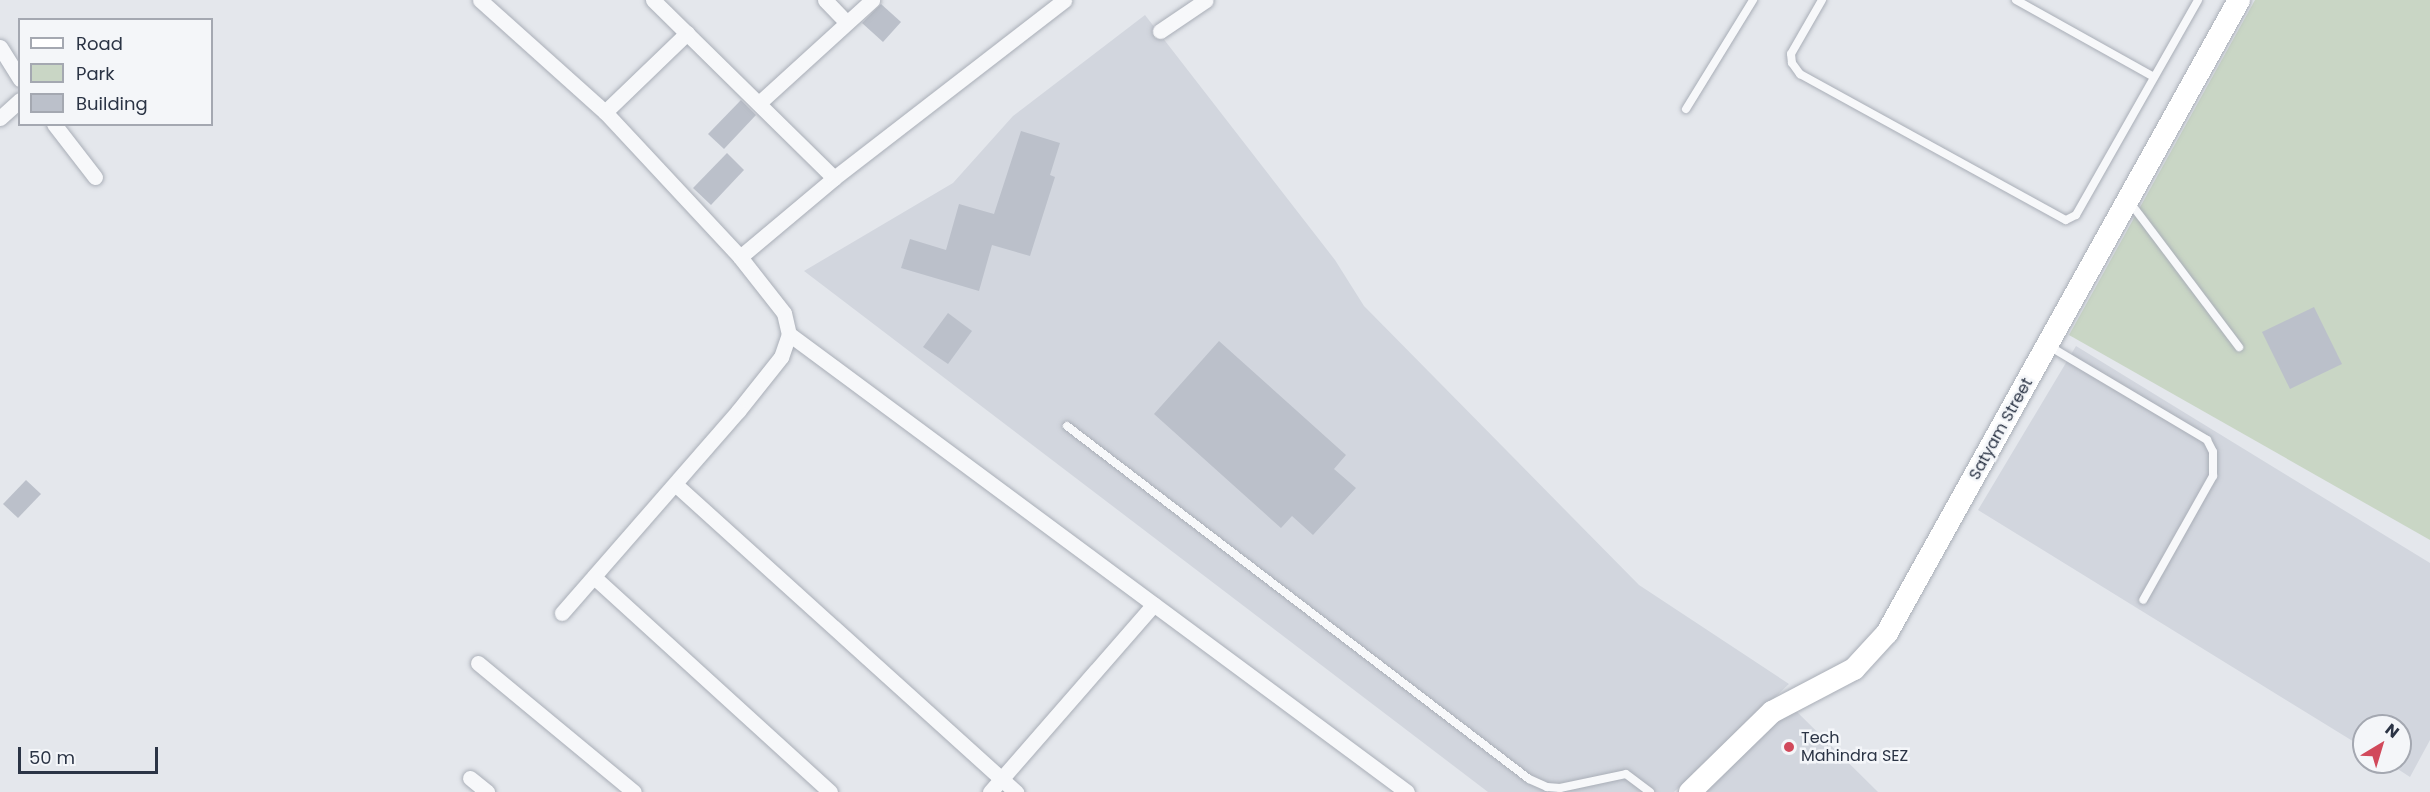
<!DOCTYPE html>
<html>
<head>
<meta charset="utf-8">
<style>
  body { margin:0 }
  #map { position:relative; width:2430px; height:792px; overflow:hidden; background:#e4e7ec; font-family:Poppins,sans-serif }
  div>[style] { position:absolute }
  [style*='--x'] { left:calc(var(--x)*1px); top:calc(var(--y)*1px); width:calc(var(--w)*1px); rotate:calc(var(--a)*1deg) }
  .built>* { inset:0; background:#d2d6de }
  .green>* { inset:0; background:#c9d6c5 }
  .building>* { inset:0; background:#bbc0ca }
  .roads { filter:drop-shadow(0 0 2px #a9aeb7) drop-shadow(0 0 2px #a9aeb7) }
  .lane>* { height:8px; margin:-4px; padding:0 4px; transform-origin:4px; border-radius:4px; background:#f7f8fa }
  .street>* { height:15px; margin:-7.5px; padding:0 7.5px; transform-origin:7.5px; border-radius:7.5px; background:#f7f8fa }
  .secondary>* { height:22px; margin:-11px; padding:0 11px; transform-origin:11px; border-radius:11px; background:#fff }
  .dots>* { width:16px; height:16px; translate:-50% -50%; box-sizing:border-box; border:3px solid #f4f6f9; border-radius:50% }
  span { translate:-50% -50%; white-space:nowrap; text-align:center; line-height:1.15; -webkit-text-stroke:5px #f4f6f9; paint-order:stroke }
  .street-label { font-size:16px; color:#2b3445 }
  .poi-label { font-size:16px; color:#2b3445 }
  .left { translate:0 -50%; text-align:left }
  .legend { position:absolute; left:18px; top:18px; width:195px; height:108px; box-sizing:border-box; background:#f4f6f9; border:2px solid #a4a8b1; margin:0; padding:8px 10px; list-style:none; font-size:18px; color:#2b3445 }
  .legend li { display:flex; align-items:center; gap:12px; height:30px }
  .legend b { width:30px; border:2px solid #a4a8b1 }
  .north { position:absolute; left:2352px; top:714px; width:60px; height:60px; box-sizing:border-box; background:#f4f6f9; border:2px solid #a4a8b1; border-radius:50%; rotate:38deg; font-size:16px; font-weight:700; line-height:24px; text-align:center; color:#2b3445 }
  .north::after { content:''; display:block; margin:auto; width:21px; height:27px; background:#d1495b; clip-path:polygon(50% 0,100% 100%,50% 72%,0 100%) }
  .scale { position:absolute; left:18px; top:747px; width:140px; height:27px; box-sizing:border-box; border:3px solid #2b3445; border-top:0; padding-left:8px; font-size:18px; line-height:21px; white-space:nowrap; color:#2b3445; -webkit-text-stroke:4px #f4f6f9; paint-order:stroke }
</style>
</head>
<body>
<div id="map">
  <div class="built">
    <div style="clip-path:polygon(1145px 15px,1335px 260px,1364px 306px,1639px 585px,1789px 684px,1674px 792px,1488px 792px,804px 271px,953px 183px,1013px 116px)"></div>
    <div style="clip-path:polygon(2076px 346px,2430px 563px,2430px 740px,2410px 777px,2387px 762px,2400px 762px,2400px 726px,2364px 726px,2364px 748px,1978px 510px)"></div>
    <div style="clip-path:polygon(1787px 702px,1878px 792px,1706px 792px)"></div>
  </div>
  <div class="green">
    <div style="clip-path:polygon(2255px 0,2430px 0,2430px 540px,2069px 335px)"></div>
  </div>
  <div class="building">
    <div style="clip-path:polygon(881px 4px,901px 22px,883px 42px,862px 23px)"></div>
    <div style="clip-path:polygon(741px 100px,756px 115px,724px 149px,708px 134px)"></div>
    <div style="clip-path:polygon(1021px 131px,1060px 143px,1050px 175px,1055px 177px,1030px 256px,992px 245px,979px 291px,901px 268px,910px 239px,946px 250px,959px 204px,994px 214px)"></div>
    <div style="clip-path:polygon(727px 153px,744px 170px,711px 205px,693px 188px)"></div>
    <div style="clip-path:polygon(2314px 307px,2342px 364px,2290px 389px,2262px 332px)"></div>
    <div style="clip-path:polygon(948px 313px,972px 331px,948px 364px,923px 347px)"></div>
    <div style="clip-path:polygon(1219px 341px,1346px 455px,1334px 469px,1356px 488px,1313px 535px,1292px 516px,1281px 528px,1154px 414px)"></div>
    <div style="clip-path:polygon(26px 480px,41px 494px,18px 518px,3px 504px)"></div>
  </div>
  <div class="roads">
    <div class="lane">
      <div style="--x:1822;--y:0;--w:62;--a:119.9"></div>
      <div style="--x:1791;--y:54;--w:9;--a:84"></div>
      <div style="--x:1792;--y:63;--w:14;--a:54"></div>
      <div style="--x:1800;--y:74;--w:303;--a:28.8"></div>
      <div style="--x:2066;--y:220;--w:11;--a:-27"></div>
      <div style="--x:2076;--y:215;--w:247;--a:-60.4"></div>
      <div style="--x:2016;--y:0;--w:158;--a:29.2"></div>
      <div style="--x:1686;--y:109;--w:128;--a:-58.4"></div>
      <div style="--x:2129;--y:201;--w:183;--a:53"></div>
      <div style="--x:2049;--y:346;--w:184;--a:30.7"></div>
      <div style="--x:2207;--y:440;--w:13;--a:63"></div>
      <div style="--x:2213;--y:452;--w:24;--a:90"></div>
      <div style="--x:2213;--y:476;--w:142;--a:119.4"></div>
      <div style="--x:1067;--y:426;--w:581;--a:37.38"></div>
      <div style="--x:1529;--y:779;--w:20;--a:24"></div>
      <div style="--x:1547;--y:787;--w:13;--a:4"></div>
      <div style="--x:1560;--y:788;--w:67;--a:-12"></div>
      <div style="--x:1626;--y:774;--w:30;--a:37"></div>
    </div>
    <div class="street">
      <div style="--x:480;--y:0;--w:168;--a:41.9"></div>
      <div style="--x:605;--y:112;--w:198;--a:47"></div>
      <div style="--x:740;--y:257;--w:71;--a:51.8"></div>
      <div style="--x:784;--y:313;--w:22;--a:77"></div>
      <div style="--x:789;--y:334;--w:24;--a:109"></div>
      <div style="--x:781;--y:357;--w:69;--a:128.5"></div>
      <div style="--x:738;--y:411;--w:268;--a:131.1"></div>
      <div style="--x:653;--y:0;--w:254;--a:44.5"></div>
      <div style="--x:825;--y:0;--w:29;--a:46"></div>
      <div style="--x:1160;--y:31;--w:55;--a:-34"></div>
      <div style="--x:0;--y:47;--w:38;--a:58"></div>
      <div style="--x:759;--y:103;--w:153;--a:-42.3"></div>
      <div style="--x:605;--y:112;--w:114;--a:-43.9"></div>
      <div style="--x:0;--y:118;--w:27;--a:-42"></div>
      <div style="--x:54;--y:124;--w:67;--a:52.3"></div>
      <div style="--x:740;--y:257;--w:123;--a:-40"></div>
      <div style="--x:834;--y:178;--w:291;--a:-37.7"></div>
      <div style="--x:789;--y:334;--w:769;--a:36.54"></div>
      <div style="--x:675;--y:484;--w:460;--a:42.1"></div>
      <div style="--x:594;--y:577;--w:319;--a:42.3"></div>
      <div style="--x:478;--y:663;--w:202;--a:39.6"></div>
      <div style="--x:470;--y:778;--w:22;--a:39"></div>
      <div style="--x:990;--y:792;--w:249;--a:-48.9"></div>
    </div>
    <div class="secondary">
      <div style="--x:1690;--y:792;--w:115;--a:-44.3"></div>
      <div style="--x:1772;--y:712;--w:93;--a:-27.7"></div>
      <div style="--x:1854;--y:669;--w:49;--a:-47.5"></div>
      <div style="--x:1887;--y:633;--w:724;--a:-60.92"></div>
    </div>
  </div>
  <div class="dots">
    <div style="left:1789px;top:747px;background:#d1495b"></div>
  </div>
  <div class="street-label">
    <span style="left:2001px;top:429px;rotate:-61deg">Satyam Street</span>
  </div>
  <div class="poi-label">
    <span class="left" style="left:1801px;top:747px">Tech<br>Mahindra SEZ</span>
  </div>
  <ul class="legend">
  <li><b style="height:8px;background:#fff"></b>Road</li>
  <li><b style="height:16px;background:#c9d6c5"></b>Park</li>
  <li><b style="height:16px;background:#bbc0ca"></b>Building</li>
  </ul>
  <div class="north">N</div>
  <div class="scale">50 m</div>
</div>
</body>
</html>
